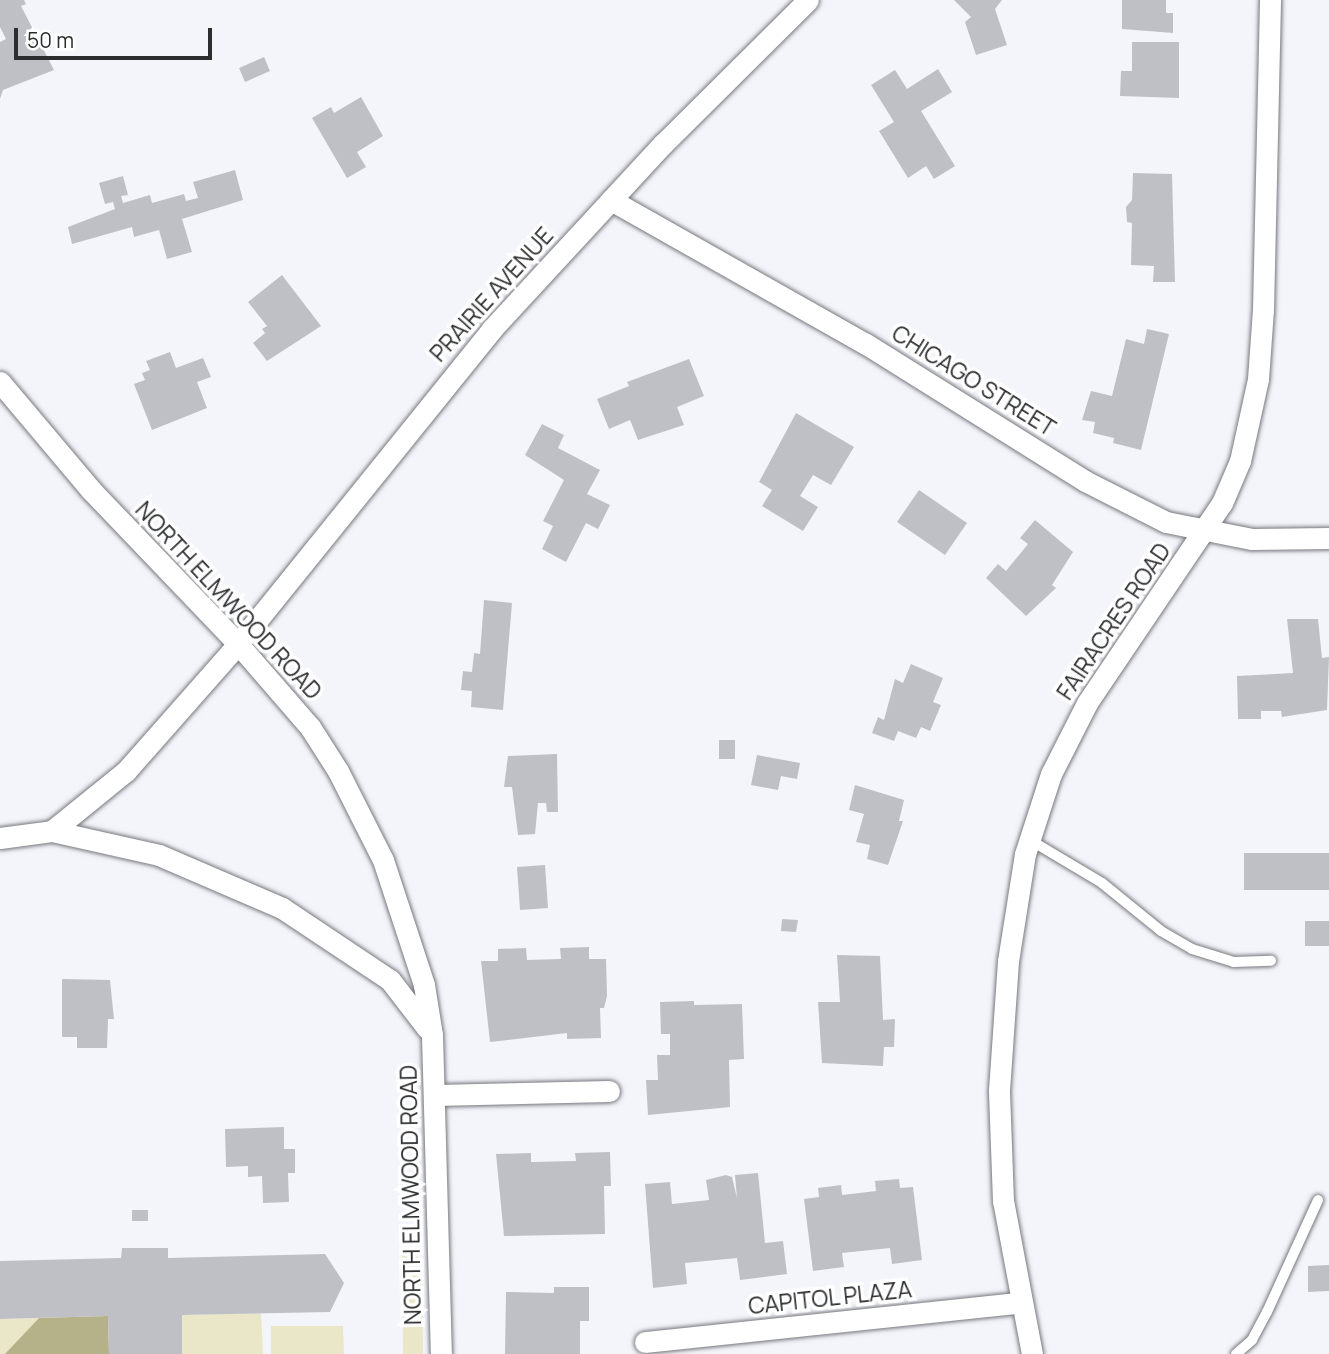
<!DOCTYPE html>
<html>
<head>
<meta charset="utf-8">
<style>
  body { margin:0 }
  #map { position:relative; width:1329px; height:1354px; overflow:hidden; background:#f4f5fb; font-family:Manrope,sans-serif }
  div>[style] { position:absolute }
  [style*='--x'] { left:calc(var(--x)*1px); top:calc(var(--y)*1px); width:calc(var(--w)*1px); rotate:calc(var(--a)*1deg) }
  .green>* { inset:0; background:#eae7c8 }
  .forest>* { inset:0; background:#b5b188 }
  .building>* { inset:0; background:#bfc0c6 }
  .roads { filter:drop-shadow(0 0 2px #77787e) drop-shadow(0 0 2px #77787e) }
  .lane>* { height:10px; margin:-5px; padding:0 5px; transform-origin:5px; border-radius:5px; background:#fff }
  .street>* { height:21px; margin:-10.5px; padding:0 10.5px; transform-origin:10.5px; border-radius:10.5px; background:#fff }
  span { translate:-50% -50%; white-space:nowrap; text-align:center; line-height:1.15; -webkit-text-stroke:7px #fff; paint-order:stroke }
  .street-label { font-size:23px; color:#2c2d2f }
  .scale { position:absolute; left:14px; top:28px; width:198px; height:32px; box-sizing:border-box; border:4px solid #2c2d2f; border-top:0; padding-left:9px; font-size:21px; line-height:24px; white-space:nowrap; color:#2c2d2f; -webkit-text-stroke:5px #fff; paint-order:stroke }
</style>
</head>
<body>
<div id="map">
  <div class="green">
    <div style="clip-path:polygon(415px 1253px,422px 1263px,423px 1354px,403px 1354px,402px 1255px)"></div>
    <div style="clip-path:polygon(261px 1313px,263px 1354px,182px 1354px,182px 1315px)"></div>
    <div style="clip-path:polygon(108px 1316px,109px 1354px,0 1354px,0 1319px)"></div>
    <div style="clip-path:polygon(271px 1326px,343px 1326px,344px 1354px,271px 1354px)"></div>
  </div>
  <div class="forest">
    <div style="clip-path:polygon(108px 1316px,109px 1354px,5px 1354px,39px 1318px)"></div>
  </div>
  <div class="building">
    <div style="clip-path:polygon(0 0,24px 0,26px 4px,21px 6px,54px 70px,3px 90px,0 99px,0 42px,6px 39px,0 27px)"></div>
    <div style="clip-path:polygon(954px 0,1002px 0,995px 9px,1007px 45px,976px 55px,965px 22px,971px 17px)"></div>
    <div style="clip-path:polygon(1122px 0,1166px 0,1166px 13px,1173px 13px,1173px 33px,1122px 29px)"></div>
    <div style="clip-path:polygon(1132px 42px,1179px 42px,1179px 98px,1120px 96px,1121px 71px,1132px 71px)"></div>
    <div style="clip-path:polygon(264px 57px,270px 71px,245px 82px,239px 68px)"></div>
    <div style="clip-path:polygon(938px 69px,952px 92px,921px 111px,955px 166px,934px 179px,926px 166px,908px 178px,879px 131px,894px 122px,871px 85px,895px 70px,907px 89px)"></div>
    <div style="clip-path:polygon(361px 97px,383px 136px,357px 152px,366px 167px,347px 178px,312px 118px,331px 107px,334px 113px)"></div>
    <div style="clip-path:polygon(235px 170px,243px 200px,182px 219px,192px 252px,167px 259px,159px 230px,134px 237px,132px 227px,72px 244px,68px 227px,115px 209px,113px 202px,105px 204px,99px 183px,123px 176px,128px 195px,121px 196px,123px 203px,150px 195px,152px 203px,184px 194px,186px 201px,198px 198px,193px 182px)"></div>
    <div style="clip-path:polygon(1133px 173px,1172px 174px,1175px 282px,1153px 282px,1154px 266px,1131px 265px,1132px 223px,1127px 222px,1126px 207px,1132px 200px)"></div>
    <div style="clip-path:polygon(282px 275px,321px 326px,267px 361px,253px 343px,265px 333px,262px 329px,267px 326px,248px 302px)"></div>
    <div style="clip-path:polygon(1147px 329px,1169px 334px,1141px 450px,1113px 443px,1114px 438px,1093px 433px,1095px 422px,1082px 420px,1091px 391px,1112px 396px,1126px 339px,1144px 344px)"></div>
    <div style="clip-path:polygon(170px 352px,176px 368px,203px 358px,211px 377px,197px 382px,207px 408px,152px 430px,134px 384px,145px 380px,142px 373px,150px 370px,146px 361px)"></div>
    <div style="clip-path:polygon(689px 359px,704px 396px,677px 407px,684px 425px,638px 440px,630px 420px,609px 429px,597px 399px,629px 386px,627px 382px)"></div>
    <div style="clip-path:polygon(796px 413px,854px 447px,831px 485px,813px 475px,800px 496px,818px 507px,803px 531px,762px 506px,772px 490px,759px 482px)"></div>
    <div style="clip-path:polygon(542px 424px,564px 435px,558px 448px,600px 470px,587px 494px,610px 505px,598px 529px,586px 523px,566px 562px,542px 549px,553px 526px,543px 521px,564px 480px,525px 455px)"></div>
    <div style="clip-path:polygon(919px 490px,967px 523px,945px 555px,897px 522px)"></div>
    <div style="clip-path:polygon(1035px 520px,1073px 552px,1052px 585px,1056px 588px,1026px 616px,986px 578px,998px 564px,1006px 571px,1028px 544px,1020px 538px)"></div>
    <div style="clip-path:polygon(484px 600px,512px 603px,503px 710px,471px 707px,472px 691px,461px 690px,463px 671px,472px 672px,474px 653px,480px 654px)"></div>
    <div style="clip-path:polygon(1287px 619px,1318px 619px,1322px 658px,1329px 657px,1327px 710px,1282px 717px,1281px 711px,1261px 711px,1261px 719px,1238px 719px,1237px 676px,1293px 673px)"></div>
    <div style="clip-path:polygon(911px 664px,943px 678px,933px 702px,941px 705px,930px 731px,921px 727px,916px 738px,898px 731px,894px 741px,872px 733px,878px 717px,884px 720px,895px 679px,903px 683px)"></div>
    <div style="clip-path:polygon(719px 740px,735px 740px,735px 759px,719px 759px)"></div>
    <div style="clip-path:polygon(557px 754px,558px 812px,547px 812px,546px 803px,538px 803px,535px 834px,518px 835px,512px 787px,504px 787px,508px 756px)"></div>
    <div style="clip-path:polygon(757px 755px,800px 763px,797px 779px,781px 776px,778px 790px,751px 785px)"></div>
    <div style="clip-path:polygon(855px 785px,904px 800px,899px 821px,903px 821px,888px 865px,867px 859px,870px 845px,856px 842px,864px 814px,849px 810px)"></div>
    <div style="clip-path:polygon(1244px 853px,1329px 853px,1329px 890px,1244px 890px)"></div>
    <div style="clip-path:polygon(545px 865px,548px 908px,520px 910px,517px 867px)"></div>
    <div style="clip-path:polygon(782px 919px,798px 920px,796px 932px,781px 931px)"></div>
    <div style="clip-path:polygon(1305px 921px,1329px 921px,1329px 946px,1305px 946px)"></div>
    <div style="clip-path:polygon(589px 947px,589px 959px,606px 959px,607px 996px,604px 1008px,600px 1008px,601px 1038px,567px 1039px,567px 1033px,490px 1042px,481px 961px,498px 961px,498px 949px,526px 948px,527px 960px,561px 959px,560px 948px)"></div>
    <div style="clip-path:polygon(837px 955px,880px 956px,883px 1020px,895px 1019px,894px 1047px,884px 1047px,883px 1066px,822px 1063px,818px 1002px,840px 1002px)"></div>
    <div style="clip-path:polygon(62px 979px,110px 980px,114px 1019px,108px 1019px,107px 1048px,77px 1048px,77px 1037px,62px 1037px)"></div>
    <div style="clip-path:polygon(694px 1001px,694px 1005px,742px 1004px,744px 1059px,729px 1060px,730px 1107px,648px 1115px,646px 1080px,658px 1080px,657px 1055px,670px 1055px,670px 1034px,661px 1034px,660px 1002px)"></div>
    <div style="clip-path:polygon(284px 1127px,284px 1149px,295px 1149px,295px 1173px,288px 1173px,289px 1202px,263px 1203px,262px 1176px,248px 1177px,248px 1166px,226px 1167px,225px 1129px)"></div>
    <div style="clip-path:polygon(610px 1152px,611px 1186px,604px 1186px,605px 1234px,504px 1236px,496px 1154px,531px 1153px,531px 1162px,576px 1161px,575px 1153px)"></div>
    <div style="clip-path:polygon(758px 1173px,765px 1243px,783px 1241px,787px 1274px,740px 1280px,737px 1258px,685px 1263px,687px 1284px,653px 1288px,645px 1184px,670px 1182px,672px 1204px,709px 1200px,706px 1180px,726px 1175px,732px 1177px,737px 1198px,735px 1175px)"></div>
    <div style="clip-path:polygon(899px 1179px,900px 1188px,913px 1187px,922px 1260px,892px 1264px,890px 1248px,842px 1253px,844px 1267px,813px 1271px,804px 1199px,819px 1197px,818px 1188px,841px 1185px,842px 1195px,876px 1191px,875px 1181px)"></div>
    <div style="clip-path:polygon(132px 1210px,148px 1210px,148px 1221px,132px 1221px)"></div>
    <div style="clip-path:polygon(122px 1248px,168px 1248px,168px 1258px,325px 1254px,344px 1283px,330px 1312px,182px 1315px,182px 1354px,109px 1354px,108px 1316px,0 1319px,0 1261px,121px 1258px)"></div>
    <div style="clip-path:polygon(1329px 1265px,1329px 1291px,1308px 1292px,1308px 1266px)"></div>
    <div style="clip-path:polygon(554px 1287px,589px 1287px,589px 1321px,580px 1321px,580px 1354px,505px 1354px,506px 1292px,554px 1293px)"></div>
  </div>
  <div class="roads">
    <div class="lane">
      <div style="--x:1030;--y:840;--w:84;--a:30.8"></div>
      <div style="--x:1102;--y:883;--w:76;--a:39.1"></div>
      <div style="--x:1161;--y:931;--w:36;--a:30"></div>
      <div style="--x:1192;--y:949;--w:44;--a:17.2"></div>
      <div style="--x:1234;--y:962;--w:37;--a:-2"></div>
      <div style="--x:1236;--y:1354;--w:21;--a:-41"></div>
      <div style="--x:1252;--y:1340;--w:32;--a:-62"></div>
      <div style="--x:1267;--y:1312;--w:123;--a:-65.5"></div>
    </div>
    <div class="street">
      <div style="--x:611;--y:200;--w:293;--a:29.5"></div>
      <div style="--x:866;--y:344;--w:258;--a:32"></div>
      <div style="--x:1085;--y:481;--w:91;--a:26.8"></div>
      <div style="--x:1166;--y:522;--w:88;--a:11.2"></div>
      <div style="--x:1252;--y:539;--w:77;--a:-0.7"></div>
      <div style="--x:0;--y:382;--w:141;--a:49.9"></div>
      <div style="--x:91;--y:490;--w:213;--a:46.3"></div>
      <div style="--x:238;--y:644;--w:110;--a:49.1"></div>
      <div style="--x:310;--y:727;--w:52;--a:57.5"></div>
      <div style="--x:338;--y:771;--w:100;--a:63.2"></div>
      <div style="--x:383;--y:860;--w:132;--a:71.8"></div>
      <div style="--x:424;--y:985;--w:51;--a:80.9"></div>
      <div style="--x:432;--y:1035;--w:319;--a:88.4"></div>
      <div style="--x:52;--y:831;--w:110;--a:12.6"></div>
      <div style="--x:159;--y:855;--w:134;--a:23.3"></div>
      <div style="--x:282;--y:908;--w:130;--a:33.7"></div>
      <div style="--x:390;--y:980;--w:61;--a:52.4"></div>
      <div style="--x:0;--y:838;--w:52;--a:-7.7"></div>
      <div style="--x:52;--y:831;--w:95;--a:-39"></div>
      <div style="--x:126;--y:771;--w:169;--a:-48.6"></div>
      <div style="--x:238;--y:644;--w:405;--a:-51.1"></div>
      <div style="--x:492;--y:329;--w:252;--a:-47.3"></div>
      <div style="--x:663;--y:144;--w:204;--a:-44.8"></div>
      <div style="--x:435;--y:1095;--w:174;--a:-1.3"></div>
      <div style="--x:645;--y:1342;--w:376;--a:-6"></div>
      <div style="--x:1032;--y:1354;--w:156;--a:-100.7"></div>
      <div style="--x:1003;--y:1201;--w:111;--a:-92.1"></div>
      <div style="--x:999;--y:1090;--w:129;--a:-86"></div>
      <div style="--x:1008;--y:961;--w:108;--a:-81"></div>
      <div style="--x:1025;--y:854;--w:84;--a:-72"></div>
      <div style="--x:1051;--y:774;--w:80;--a:-63.1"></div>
      <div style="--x:1087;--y:703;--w:241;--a:-56"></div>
      <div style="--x:1222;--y:503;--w:46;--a:-66.8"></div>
      <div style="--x:1240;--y:461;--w:84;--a:-77.6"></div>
      <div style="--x:1258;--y:379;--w:69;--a:-85.9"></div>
      <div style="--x:1263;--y:310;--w:310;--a:-88.7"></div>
    </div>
  </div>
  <div class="street-label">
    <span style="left:491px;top:294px;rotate:-48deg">PRAIRIE AVENUE</span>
    <span style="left:974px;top:380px;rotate:32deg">CHICAGO STREET</span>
    <span style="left:229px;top:600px;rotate:47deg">NORTH ELMWOOD ROAD</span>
    <span style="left:1113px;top:621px;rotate:-56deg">FAIRACRES ROAD</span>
    <span style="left:410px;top:1195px;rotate:-91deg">NORTH ELMWOOD ROAD</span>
    <span style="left:830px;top:1297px;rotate:-6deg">CAPITOL PLAZA</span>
  </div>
  <div class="scale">50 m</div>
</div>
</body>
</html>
